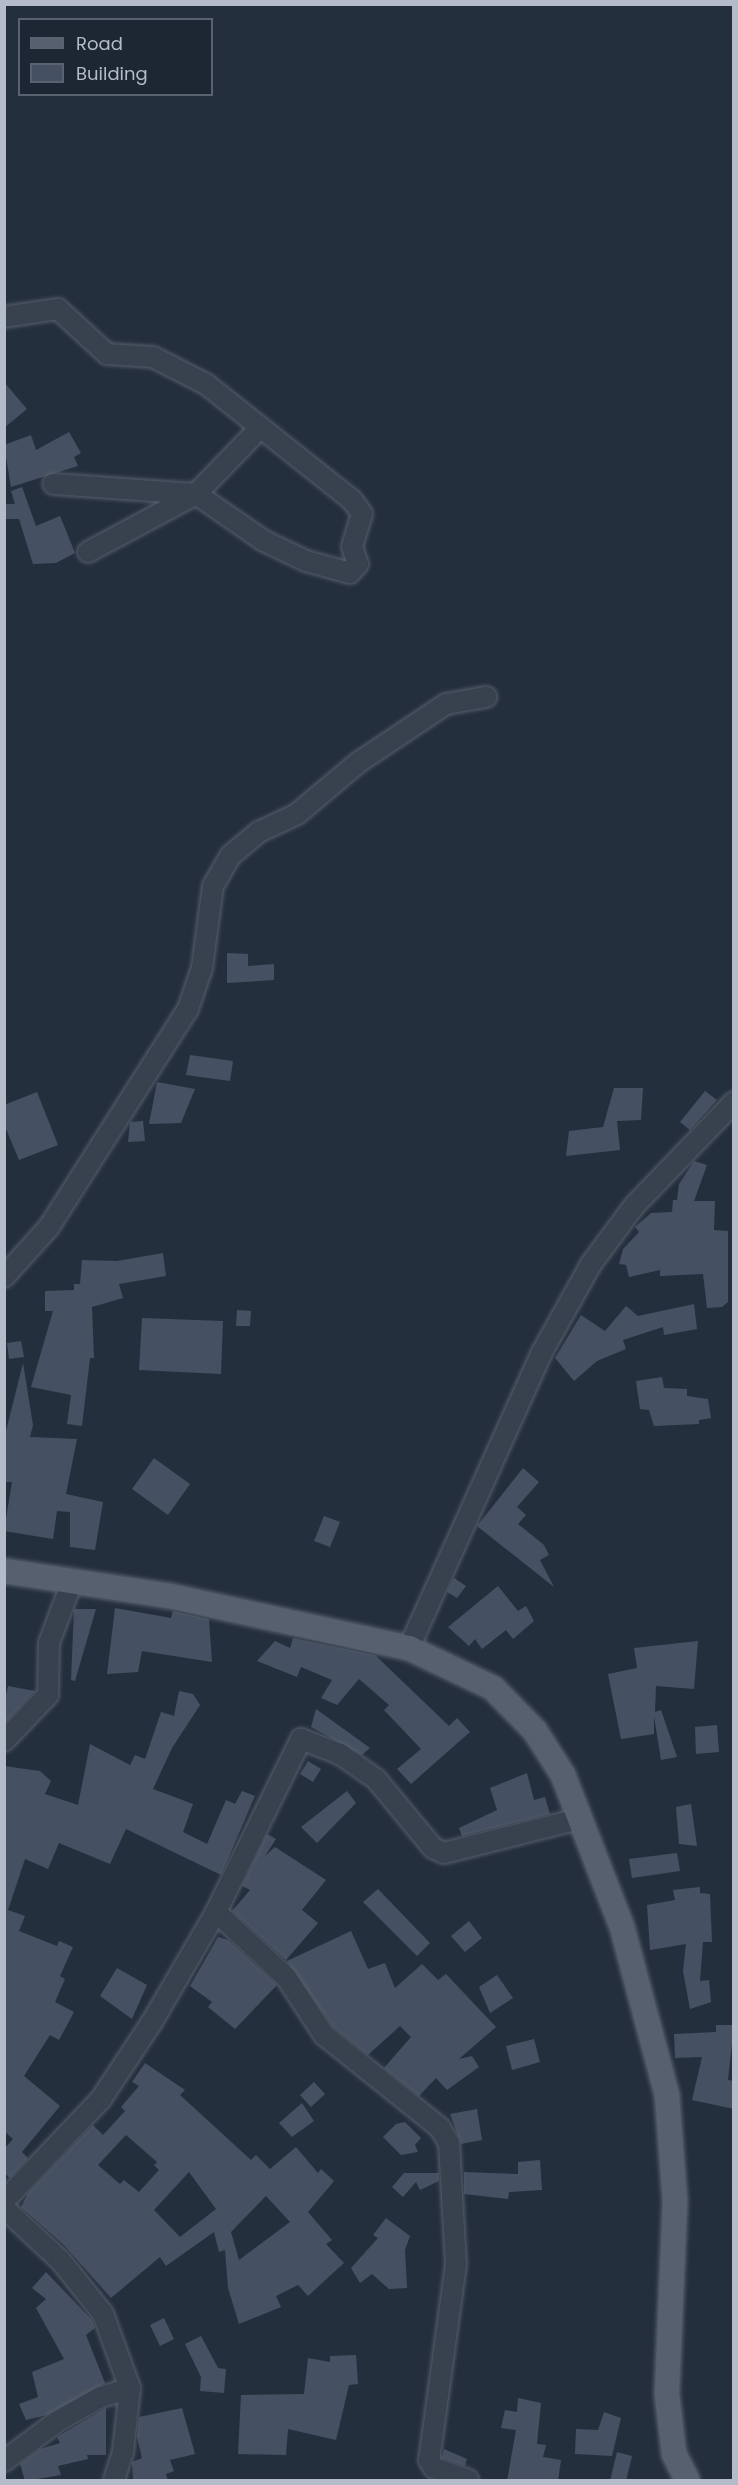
<!DOCTYPE html>
<html>
<head>
<meta charset="utf-8">
<style>
  body { margin:0 }
  #map { position:relative; width:738px; height:2485px; overflow:hidden; background:#242f3e; font-family:Poppins,sans-serif }
  div>[style] { position:absolute }
  [style*='--x'] { left:calc(var(--x)*1px); top:calc(var(--y)*1px); width:calc(var(--w)*1px); rotate:calc(var(--a)*1deg) }
  .building>* { inset:0; background:#455162 }
  .roads { filter:drop-shadow(0 0 2px #565f6c) drop-shadow(0 0 2px #565f6c) }
  .minor>* { height:20px; margin:-10px; padding:0 10px; transform-origin:10px; border-radius:10px; background:#38414e }
  .major>* { height:24px; margin:-12px; padding:0 12px; transform-origin:12px; border-radius:12px; background:#56606e }
  span { translate:-50% -50%; white-space:nowrap; text-align:center; line-height:1.15; -webkit-text-stroke:6px #1d2633; paint-order:stroke }
  .frame { position:absolute; inset:0; border:6px solid #b4bcc9; pointer-events:none }
  .legend { position:absolute; left:18px; top:18px; width:195px; height:78px; box-sizing:border-box; background:#1d2633; border:2px solid #59626f; margin:0; padding:8px 10px; list-style:none; font-size:18px; color:#b4bcc9 }
  .legend li { display:flex; align-items:center; gap:12px; height:30px }
  .legend b { width:30px; border:2px solid #59626f }
</style>
</head>
<body>
<div id="map">
  <div class="building">
    <div style="clip-path:polygon(4px 382px,27px 409px,4px 428px)"></div>
    <div style="clip-path:polygon(69px 432px,81px 453px,74px 457px,78px 466px,11px 487px,4px 445px,31px 435px,36px 450px)"></div>
    <div style="clip-path:polygon(22px 487px,36px 526px,60px 516px,75px 553px,56px 563px,33px 564px,19px 519px,4px 519px,4px 504px,15px 504px,11px 491px)"></div>
    <div style="clip-path:polygon(227px 953px,248px 954px,248px 966px,274px 964px,274px 980px,227px 983px)"></div>
    <div style="clip-path:polygon(190px 1055px,233px 1061px,230px 1081px,186px 1075px)"></div>
    <div style="clip-path:polygon(157px 1082px,195px 1089px,181px 1123px,149px 1124px)"></div>
    <div style="clip-path:polygon(614px 1088px,643px 1088px,641px 1120px,617px 1121px,620px 1150px,566px 1156px,569px 1131px,603px 1127px)"></div>
    <div style="clip-path:polygon(705px 1091px,717px 1100px,690px 1130px,680px 1122px)"></div>
    <div style="clip-path:polygon(37px 1092px,58px 1145px,19px 1160px,4px 1124px,4px 1105px)"></div>
    <div style="clip-path:polygon(143px 1121px,145px 1141px,128px 1142px,130px 1122px)"></div>
    <div style="clip-path:polygon(694px 1161px,707px 1165px,694px 1201px,715px 1201px,714px 1230px,728px 1231px,728px 1302px,722px 1307px,707px 1308px,703px 1274px,660px 1276px,660px 1270px,629px 1277px,626px 1265px,619px 1264px,623px 1249px,639px 1232px,635px 1227px,651px 1213px,672px 1212px,673px 1200px,677px 1200px,679px 1184px)"></div>
    <div style="clip-path:polygon(163px 1253px,166px 1276px,119px 1284px,123px 1298px,92px 1307px,94px 1358px,90px 1358px,82px 1426px,67px 1424px,71px 1395px,31px 1387px,53px 1311px,45px 1311px,45px 1291px,74px 1290px,74px 1284px,80px 1284px,82px 1260px,117px 1261px)"></div>
    <div style="clip-path:polygon(694px 1304px,697px 1329px,664px 1335px,663px 1327px,623px 1340px,626px 1349px,597px 1361px,574px 1381px,555px 1358px,581px 1315px,605px 1331px,626px 1306px,638px 1316px)"></div>
    <div style="clip-path:polygon(237px 1310px,251px 1311px,250px 1326px,236px 1326px)"></div>
    <div style="clip-path:polygon(142px 1318px,223px 1321px,221px 1374px,139px 1370px)"></div>
    <div style="clip-path:polygon(21px 1341px,24px 1357px,9px 1359px,7px 1343px)"></div>
    <div style="clip-path:polygon(23px 1363px,33px 1425px,30px 1437px,77px 1439px,66px 1494px,103px 1502px,95px 1550px,70px 1547px,70px 1512px,57px 1511px,53px 1539px,4px 1531px,12px 1482px,4px 1482px,4px 1439px)"></div>
    <div style="clip-path:polygon(662px 1377px,664px 1388px,687px 1389px,687px 1396px,708px 1399px,711px 1418px,699px 1420px,699px 1424px,654px 1426px,649px 1410px,640px 1409px,636px 1381px)"></div>
    <div style="clip-path:polygon(154px 1458px,190px 1484px,168px 1515px,132px 1489px)"></div>
    <div style="clip-path:polygon(523px 1468px,539px 1482px,517px 1507px,526px 1515px,518px 1524px,544px 1545px,549px 1555px,540px 1560px,554px 1587px,477px 1526px)"></div>
    <div style="clip-path:polygon(324px 1516px,340px 1522px,330px 1547px,314px 1541px)"></div>
    <div style="clip-path:polygon(454px 1578px,466px 1586px,457px 1598px,447px 1592px)"></div>
    <div style="clip-path:polygon(498px 1586px,518px 1611px,526px 1606px,534px 1621px,513px 1639px,506px 1630px,482px 1649px,475px 1639px,469px 1646px,448px 1627px)"></div>
    <div style="clip-path:polygon(115px 1608px,171px 1618px,173px 1611px,209px 1619px,212px 1662px,142px 1651px,138px 1672px,107px 1674px)"></div>
    <div style="clip-path:polygon(74px 1609px,96px 1609px,75px 1681px,71px 1680px)"></div>
    <div style="clip-path:polygon(293px 1638px,375px 1655px,449px 1726px,457px 1718px,470px 1732px,411px 1784px,397px 1769px,421px 1749px,384px 1710px,389px 1705px,359px 1679px,337px 1705px,321px 1698px,332px 1680px,301px 1667px,297px 1677px,257px 1661px,275px 1641px,290px 1648px)"></div>
    <div style="clip-path:polygon(698px 1641px,694px 1689px,656px 1686px,655px 1712px,661px 1710px,677px 1757px,661px 1760px,654px 1716px,654px 1734px,621px 1739px,608px 1674px,637px 1668px,634px 1648px)"></div>
    <div style="clip-path:polygon(8px 1686px,35px 1691px,6px 1722px,4px 1704px)"></div>
    <div style="clip-path:polygon(179px 1691px,193px 1694px,200px 1705px,172px 1748px,153px 1789px,193px 1804px,183px 1832px,207px 1844px,226px 1800px,235px 1804px,242px 1791px,255px 1796px,221px 1875px,126px 1829px,110px 1864px,59px 1843px,48px 1869px,25px 1859px,8px 1910px,25px 1916px,19px 1931px,57px 1946px,59px 1941px,73px 1947px,60px 1976px,65px 1979px,55px 2002px,74px 2012px,59px 2040px,50px 2035px,24px 2076px,60px 2106px,22px 2152px,28px 2158px,10px 2178px,4px 2173px,4px 2149px,13px 2139px,4px 2131px,4px 1766px,40px 1771px,51px 1781px,45px 1794px,78px 1805px,90px 1744px,130px 1765px,135px 1755px,145px 1759px,161px 1712px,174px 1716px)"></div>
    <div style="clip-path:polygon(316px 1709px,370px 1748px,362px 1755px,311px 1727px)"></div>
    <div style="clip-path:polygon(717px 1725px,719px 1752px,696px 1754px,695px 1727px)"></div>
    <div style="clip-path:polygon(308px 1761px,321px 1769px,313px 1782px,300px 1774px)"></div>
    <div style="clip-path:polygon(527px 1773px,534px 1800px,545px 1797px,550px 1814px,462px 1836px,459px 1828px,497px 1810px,490px 1788px)"></div>
    <div style="clip-path:polygon(347px 1791px,356px 1803px,317px 1843px,301px 1827px)"></div>
    <div style="clip-path:polygon(691px 1804px,697px 1846px,679px 1844px,676px 1807px)"></div>
    <div style="clip-path:polygon(267px 1834px,276px 1839px,265px 1856px,275px 1847px,326px 1880px,302px 1910px,318px 1923px,286px 1960px,232px 1911px,250px 1890px,242px 1886px)"></div>
    <div style="clip-path:polygon(677px 1853px,680px 1871px,632px 1878px,629px 1859px)"></div>
    <div style="clip-path:polygon(700px 1887px,700px 1893px,710px 1894px,712px 1942px,703px 1942px,700px 1981px,709px 1980px,711px 2002px,690px 2009px,683px 1971px,686px 1944px,650px 1950px,647px 1905px,675px 1900px,673px 1890px)"></div>
    <div style="clip-path:polygon(378px 1889px,430px 1943px,417px 1956px,363px 1902px)"></div>
    <div style="clip-path:polygon(469px 1921px,482px 1938px,465px 1952px,451px 1936px)"></div>
    <div style="clip-path:polygon(351px 1931px,368px 1969px,385px 1963px,395px 1988px,422px 1964px,438px 1980px,446px 1974px,496px 2027px,459px 2059px,472px 2056px,479px 2067px,447px 2090px,436px 2078px,419px 2096px,384px 2068px,411px 2037px,400px 2026px,368px 2055px,333px 2027px,287px 1961px)"></div>
    <div style="clip-path:polygon(218px 1937px,228px 1940px,277px 1985px,235px 2029px,208px 2007px,212px 2002px,190px 1986px)"></div>
    <div style="clip-path:polygon(117px 1968px,147px 1985px,132px 2019px,100px 1996px)"></div>
    <div style="clip-path:polygon(497px 1975px,513px 1998px,490px 2013px,479px 1987px)"></div>
    <div style="clip-path:polygon(716px 2025px,734px 2025px,728px 2080px,734px 2081px,734px 2109px,692px 2100px,702px 2057px,675px 2058px,674px 2034px,716px 2032px)"></div>
    <div style="clip-path:polygon(534px 2039px,540px 2062px,512px 2070px,506px 2046px)"></div>
    <div style="clip-path:polygon(evenodd,145px 2063px,185px 2090px,180px 2095px,251px 2160px,256px 2155px,270px 2169px,296px 2147px,318px 2173px,321px 2169px,334px 2181px,308px 2212px,332px 2240px,326px 2244px,344px 2263px,308px 2296px,298px 2285px,276px 2296px,281px 2307px,239px 2324px,228px 2288px,225px 2250px,219px 2252px,214px 2232px,166px 2266px,160px 2257px,111px 2298px,64px 2245px,21px 2207px,28px 2193px,93px 2125px,103px 2135px,125px 2111px,121px 2107px,139px 2086px,132px 2082px,145px 2063px,126px 2135px,157px 2162px,154px 2165px,159px 2170px,139px 2192px,124px 2180px,120px 2184px,98px 2165px,126px 2135px,145px 2063px,189px 2172px,216px 2209px,180px 2237px,154px 2210px,189px 2172px,145px 2063px,266px 2196px,290px 2222px,239px 2260px,231px 2232px,266px 2196px)"></div>
    <div style="clip-path:polygon(314px 2082px,325px 2094px,311px 2107px,300px 2095px)"></div>
    <div style="clip-path:polygon(302px 2103px,314px 2121px,292px 2137px,279px 2123px)"></div>
    <div style="clip-path:polygon(477px 2109px,482px 2140px,461px 2144px,450px 2114px)"></div>
    <div style="clip-path:polygon(405px 2122px,421px 2138px,415px 2145px,418px 2152px,401px 2155px,383px 2137px,396px 2124px)"></div>
    <div style="clip-path:polygon(540px 2160px,542px 2190px,509px 2192px,508px 2199px,464px 2194px,464px 2172px,518px 2174px,518px 2162px)"></div>
    <div style="clip-path:polygon(404px 2173px,439px 2173px,439px 2181px,420px 2190px,416px 2182px,403px 2197px,392px 2187px)"></div>
    <div style="clip-path:polygon(386px 2218px,410px 2236px,405px 2250px,407px 2288px,389px 2289px,372px 2274px,360px 2283px,351px 2268px,378px 2238px,373px 2235px)"></div>
    <div style="clip-path:polygon(46px 2272px,92px 2320px,95px 2328px,86px 2335px,105px 2383px,47px 2415px,26px 2420px,19px 2404px,38px 2397px,32px 2372px,64px 2359px,36px 2308px,46px 2299px,32px 2288px)"></div>
    <div style="clip-path:polygon(164px 2318px,174px 2339px,160px 2346px,150px 2325px)"></div>
    <div style="clip-path:polygon(201px 2336px,218px 2368px,226px 2369px,224px 2393px,200px 2391px,201px 2377px,185px 2344px)"></div>
    <div style="clip-path:polygon(356px 2355px,358px 2384px,349px 2385px,336px 2440px,288px 2429px,286px 2455px,238px 2454px,241px 2395px,304px 2394px,308px 2358px,330px 2362px,330px 2356px)"></div>
    <div style="clip-path:polygon(518px 2398px,541px 2403px,537px 2444px,546px 2445px,543px 2457px,561px 2460px,558px 2481px,507px 2481px,516px 2430px,501px 2428px,505px 2410px,517px 2412px)"></div>
    <div style="clip-path:polygon(106px 2408px,106px 2455px,87px 2455px,88px 2459px,58px 2466px,61px 2475px,25px 2481px,20px 2464px,40px 2449px,60px 2443px,57px 2437px)"></div>
    <div style="clip-path:polygon(182px 2408px,195px 2454px,170px 2460px,174px 2471px,166px 2474px,168px 2481px,133px 2481px,132px 2462px,142px 2458px,137px 2437px,139px 2417px)"></div>
    <div style="clip-path:polygon(604px 2412px,621px 2418px,612px 2456px,575px 2454px,576px 2429px,598px 2430px)"></div>
    <div style="clip-path:polygon(444px 2449px,467px 2459px,465px 2466px,442px 2458px)"></div>
    <div style="clip-path:polygon(617px 2452px,632px 2456px,626px 2481px,610px 2481px)"></div>
  </div>
  <div class="roads">
    <div class="minor">
      <div style="--x:4;--y:317;--w:55;--a:-8.4"></div>
      <div style="--x:58;--y:309;--w:67;--a:42.6"></div>
      <div style="--x:107;--y:354;--w:46;--a:3.7"></div>
      <div style="--x:153;--y:357;--w:59;--a:27"></div>
      <div style="--x:206;--y:384;--w:186;--a:38.5"></div>
      <div style="--x:352;--y:500;--w:17;--a:54"></div>
      <div style="--x:362;--y:514;--w:34;--a:107"></div>
      <div style="--x:352;--y:547;--w:18;--a:71"></div>
      <div style="--x:358;--y:564;--w:12;--a:132"></div>
      <div style="--x:350;--y:573;--w:46;--a:-164.7"></div>
      <div style="--x:306;--y:561;--w:47;--a:-154.5"></div>
      <div style="--x:264;--y:541;--w:83;--a:-145.3"></div>
      <div style="--x:196;--y:494;--w:143;--a:-176"></div>
      <div style="--x:88;--y:552;--w:123;--a:-28.2"></div>
      <div style="--x:196;--y:494;--w:92;--a:-45.9"></div>
      <div style="--x:4;--y:1277;--w:67;--a:-48"></div>
      <div style="--x:49;--y:1227;--w:259;--a:-57.5"></div>
      <div style="--x:188;--y:1009;--w:43;--a:-71.1"></div>
      <div style="--x:202;--y:968;--w:83;--a:-82.4"></div>
      <div style="--x:213;--y:886;--w:34;--a:-60"></div>
      <div style="--x:230;--y:856;--w:38;--a:-40"></div>
      <div style="--x:259;--y:832;--w:42;--a:-25.3"></div>
      <div style="--x:297;--y:814;--w:81;--a:-40"></div>
      <div style="--x:359;--y:762;--w:105;--a:-33.7"></div>
      <div style="--x:446;--y:704;--w:41;--a:-9.9"></div>
      <div style="--x:409;--y:1648;--w:322;--a:-65.8"></div>
      <div style="--x:541;--y:1354;--w:103;--a:-60.9"></div>
      <div style="--x:591;--y:1264;--w:72;--a:-53.4"></div>
      <div style="--x:634;--y:1206;--w:144;--a:-46.1"></div>
      <div style="--x:4;--y:1741;--w:64;--a:-46.3"></div>
      <div style="--x:48;--y:1695;--w:52;--a:-88.9"></div>
      <div style="--x:49;--y:1643;--w:68;--a:-69.4"></div>
      <div style="--x:216;--y:1912;--w:96;--a:42.9"></div>
      <div style="--x:286;--y:1977;--w:69;--a:56.8"></div>
      <div style="--x:324;--y:2035;--w:149;--a:38.7"></div>
      <div style="--x:440;--y:2128;--w:17;--a:59"></div>
      <div style="--x:449;--y:2143;--w:121;--a:86.7"></div>
      <div style="--x:456;--y:2264;--w:198;--a:97.8"></div>
      <div style="--x:429;--y:2460;--w:9;--a:58"></div>
      <div style="--x:434;--y:2468;--w:36;--a:19"></div>
      <div style="--x:4;--y:2201;--w:141;--a:-46.4"></div>
      <div style="--x:101;--y:2099;--w:92;--a:-56.5"></div>
      <div style="--x:152;--y:2022;--w:127;--a:-59.8"></div>
      <div style="--x:216;--y:1912;--w:193;--a:-63.8"></div>
      <div style="--x:301;--y:1739;--w:42;--a:21"></div>
      <div style="--x:340;--y:1754;--w:44;--a:34.8"></div>
      <div style="--x:376;--y:1779;--w:89;--a:50.4"></div>
      <div style="--x:433;--y:1848;--w:12;--a:24"></div>
      <div style="--x:444;--y:1853;--w:138;--a:-14.2"></div>
      <div style="--x:4;--y:2208;--w:78;--a:42.9"></div>
      <div style="--x:61;--y:2261;--w:68;--a:51.6"></div>
      <div style="--x:103;--y:2314;--w:79;--a:70"></div>
      <div style="--x:130;--y:2388;--w:64;--a:96.2"></div>
      <div style="--x:123;--y:2452;--w:29;--a:108"></div>
      <div style="--x:4;--y:2461;--w:67;--a:-36.5"></div>
      <div style="--x:58;--y:2421;--w:49;--a:-29.2"></div>
      <div style="--x:101;--y:2397;--w:30;--a:-17"></div>
    </div>
    <div class="major">
      <div style="--x:4;--y:1571;--w:168;--a:8.6"></div>
      <div style="--x:170;--y:1596;--w:245;--a:12.3"></div>
      <div style="--x:409;--y:1648;--w:93;--a:25.5"></div>
      <div style="--x:493;--y:1688;--w:60;--a:45.7"></div>
      <div style="--x:535;--y:1731;--w:52;--a:57.5"></div>
      <div style="--x:563;--y:1775;--w:163;--a:68.8"></div>
      <div style="--x:622;--y:1927;--w:174;--a:75"></div>
      <div style="--x:667;--y:2095;--w:106;--a:85.7"></div>
      <div style="--x:675;--y:2201;--w:194;--a:92.4"></div>
      <div style="--x:667;--y:2395;--w:59;--a:83.2"></div>
      <div style="--x:674;--y:2454;--w:29;--a:63"></div>
    </div>
  </div>
  <div class="frame"></div>
  <ul class="legend">
  <li><b style="height:8px;background:#56606e"></b>Road</li>
  <li><b style="height:16px;background:#455162"></b>Building</li>
  </ul>
</div>
</body>
</html>
